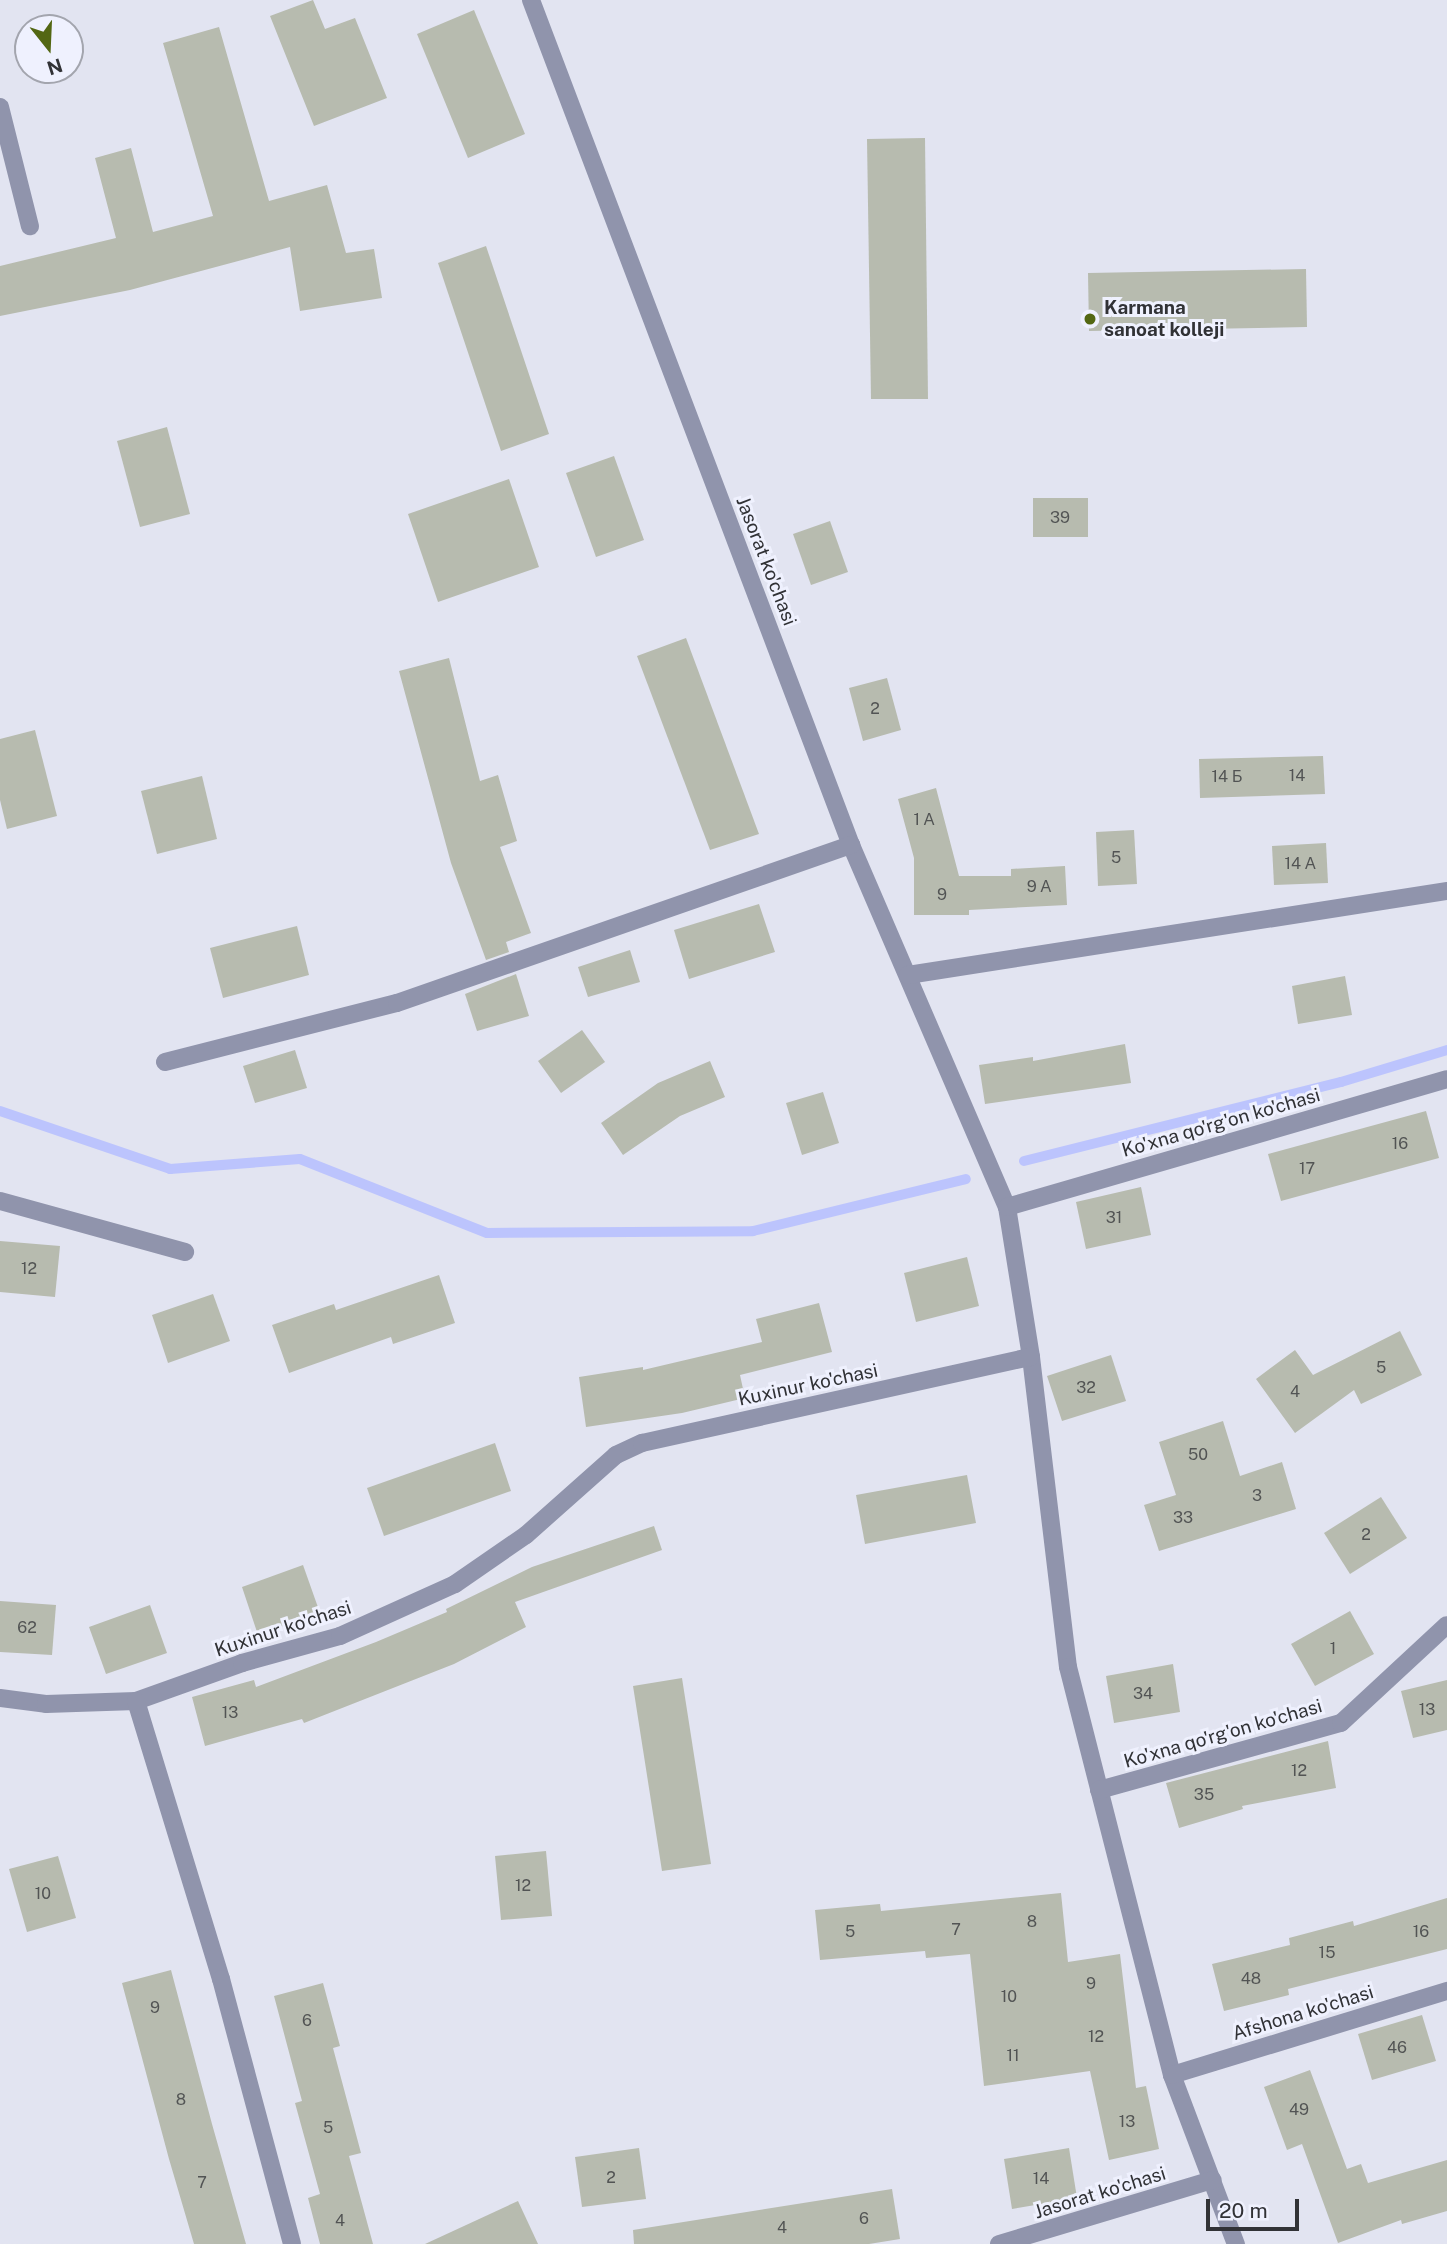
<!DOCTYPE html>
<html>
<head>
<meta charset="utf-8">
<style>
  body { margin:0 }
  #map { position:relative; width:1447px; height:2244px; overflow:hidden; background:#e2e4f1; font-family:"Public Sans",sans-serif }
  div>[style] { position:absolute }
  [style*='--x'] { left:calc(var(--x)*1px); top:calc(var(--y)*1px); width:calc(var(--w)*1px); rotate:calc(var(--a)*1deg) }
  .stream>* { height:10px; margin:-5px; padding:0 5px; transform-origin:5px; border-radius:5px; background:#bcc4fd }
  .building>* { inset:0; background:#b7bbaf }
  .minor>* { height:18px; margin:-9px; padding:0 9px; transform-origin:9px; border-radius:9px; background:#9094ac }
  .dots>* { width:19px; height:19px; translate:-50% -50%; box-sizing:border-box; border:4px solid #eff1fe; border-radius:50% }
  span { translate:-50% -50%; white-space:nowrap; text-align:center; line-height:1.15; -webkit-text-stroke:6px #eff1fe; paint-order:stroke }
  .number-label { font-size:16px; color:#525454 }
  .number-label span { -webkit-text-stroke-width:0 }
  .poi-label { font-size:19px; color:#313236; font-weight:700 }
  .left { translate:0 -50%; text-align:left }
  .street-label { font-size:19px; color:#313236 }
  .north { position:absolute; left:14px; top:14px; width:70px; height:70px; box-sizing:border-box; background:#eff1fe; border:2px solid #a3a5ae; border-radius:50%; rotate:162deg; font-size:19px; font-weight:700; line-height:28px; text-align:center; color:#313236 }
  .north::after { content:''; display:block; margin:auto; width:24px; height:32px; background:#536713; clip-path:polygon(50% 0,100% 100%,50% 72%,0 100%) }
  .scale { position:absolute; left:1206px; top:2199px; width:93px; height:32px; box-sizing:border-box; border:4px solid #313236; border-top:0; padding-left:9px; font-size:21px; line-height:24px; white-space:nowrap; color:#313236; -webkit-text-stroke:5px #eff1fe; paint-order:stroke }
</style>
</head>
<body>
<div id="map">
  <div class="stream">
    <div style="--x:0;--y:1111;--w:180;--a:18.8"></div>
    <div style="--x:170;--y:1169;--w:130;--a:-4.4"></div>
    <div style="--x:300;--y:1159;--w:201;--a:21.6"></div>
    <div style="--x:487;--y:1233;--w:266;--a:-0.4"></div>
    <div style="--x:753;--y:1231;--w:219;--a:-13.7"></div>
    <div style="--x:1024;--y:1161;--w:327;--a:-14"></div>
    <div style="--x:1341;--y:1082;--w:111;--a:-16.8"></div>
  </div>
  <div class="building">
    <div style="clip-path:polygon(313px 0,325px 29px,355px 18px,387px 98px,314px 126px,270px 16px)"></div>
    <div style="clip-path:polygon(474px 10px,525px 134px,468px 158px,417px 34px)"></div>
    <div style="clip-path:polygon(219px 27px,269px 201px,327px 185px,346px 253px,374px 249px,382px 298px,300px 311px,290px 247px,130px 290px,0 316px,0 266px,116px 238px,95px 158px,131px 148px,153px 232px,213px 216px,163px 43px)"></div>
    <div style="clip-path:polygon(925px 138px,928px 399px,871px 399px,867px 139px)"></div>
    <div style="clip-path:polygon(486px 246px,549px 434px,501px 451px,438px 263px)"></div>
    <div style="clip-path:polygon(1306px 269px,1307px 327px,1089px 331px,1088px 273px)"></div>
    <div style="clip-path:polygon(167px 427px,190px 514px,140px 527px,117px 441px)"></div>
    <div style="clip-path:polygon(614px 456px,644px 540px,596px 557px,566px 473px)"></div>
    <div style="clip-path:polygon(509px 479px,539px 567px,438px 602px,408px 514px)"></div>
    <div style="clip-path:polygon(1033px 498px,1088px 498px,1088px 537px,1033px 537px)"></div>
    <div style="clip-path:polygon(830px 521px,848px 572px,811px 585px,793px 534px)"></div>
    <div style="clip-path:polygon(686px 638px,759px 834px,710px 850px,637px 656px)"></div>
    <div style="clip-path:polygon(449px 658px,480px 781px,498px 775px,517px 841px,500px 847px,531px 933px,506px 942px,509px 952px,486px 960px,451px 863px,399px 671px)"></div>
    <div style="clip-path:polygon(887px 678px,901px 730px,863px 741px,849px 688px)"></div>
    <div style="clip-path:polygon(35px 730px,57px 816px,7px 829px,0 800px,0 739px)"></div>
    <div style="clip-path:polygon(1323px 756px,1325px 794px,1200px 798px,1199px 759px)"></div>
    <div style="clip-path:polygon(202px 776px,217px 839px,157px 854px,141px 791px)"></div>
    <div style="clip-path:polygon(936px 788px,959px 876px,1011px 876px,1011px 869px,1065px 866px,1067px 905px,969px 910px,969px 915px,914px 915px,914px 858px,898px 799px)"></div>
    <div style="clip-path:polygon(1134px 830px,1137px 884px,1098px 886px,1096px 832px)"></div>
    <div style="clip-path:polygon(1326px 843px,1328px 883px,1274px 885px,1272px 846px)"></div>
    <div style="clip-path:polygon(759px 904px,775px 952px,689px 979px,674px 930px)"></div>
    <div style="clip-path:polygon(297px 926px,309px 975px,223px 998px,210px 948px)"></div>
    <div style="clip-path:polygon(630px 950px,640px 982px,588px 997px,578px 967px)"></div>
    <div style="clip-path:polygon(516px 974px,529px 1016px,477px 1031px,465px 994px)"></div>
    <div style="clip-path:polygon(1345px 976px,1352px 1015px,1298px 1024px,1292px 986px)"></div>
    <div style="clip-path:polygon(582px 1030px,605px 1062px,561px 1093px,538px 1061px)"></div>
    <div style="clip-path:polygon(1125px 1044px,1131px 1083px,985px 1104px,979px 1065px,1033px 1057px,1033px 1061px)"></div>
    <div style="clip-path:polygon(295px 1050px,307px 1088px,255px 1103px,243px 1066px)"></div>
    <div style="clip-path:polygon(710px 1061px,725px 1097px,680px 1116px,623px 1155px,601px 1123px,658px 1083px)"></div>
    <div style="clip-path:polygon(823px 1092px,839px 1143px,802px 1155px,786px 1103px)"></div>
    <div style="clip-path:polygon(1426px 1111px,1439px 1158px,1281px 1201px,1268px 1154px)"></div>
    <div style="clip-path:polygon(1141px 1187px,1151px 1235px,1086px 1249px,1076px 1202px)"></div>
    <div style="clip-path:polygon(0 1241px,60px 1246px,55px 1297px,0 1292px)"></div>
    <div style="clip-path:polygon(967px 1257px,979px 1306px,916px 1322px,904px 1273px)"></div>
    <div style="clip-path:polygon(439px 1275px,455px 1323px,393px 1344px,391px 1337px,289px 1373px,272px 1325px,334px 1304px,336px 1310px)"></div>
    <div style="clip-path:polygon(213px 1294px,230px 1341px,168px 1363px,152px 1315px)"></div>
    <div style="clip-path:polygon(819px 1303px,832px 1352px,740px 1375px,745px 1398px,682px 1413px,586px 1427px,579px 1377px,643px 1367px,643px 1370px,762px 1342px,756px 1319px)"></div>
    <div style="clip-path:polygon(1400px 1331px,1422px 1375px,1361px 1404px,1354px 1390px,1295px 1433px,1256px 1379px,1295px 1350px,1313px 1375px)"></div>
    <div style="clip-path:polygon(1111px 1355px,1126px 1401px,1062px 1421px,1047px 1376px)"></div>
    <div style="clip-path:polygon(1223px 1421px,1240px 1476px,1282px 1462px,1296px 1509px,1159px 1551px,1144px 1505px,1176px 1495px,1159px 1442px)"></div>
    <div style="clip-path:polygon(495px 1443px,511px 1491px,384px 1536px,367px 1488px)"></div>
    <div style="clip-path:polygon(967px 1475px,976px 1523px,865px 1544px,856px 1495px)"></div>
    <div style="clip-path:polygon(1381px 1497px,1407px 1538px,1350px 1574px,1324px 1533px)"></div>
    <div style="clip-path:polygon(654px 1526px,662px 1550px,515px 1602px,526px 1627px,454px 1664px,304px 1723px,302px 1719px,205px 1746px,192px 1697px,254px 1680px,256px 1687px,376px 1642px,447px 1612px,446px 1609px,532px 1567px)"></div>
    <div style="clip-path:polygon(303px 1565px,320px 1613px,258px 1635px,242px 1587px)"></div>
    <div style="clip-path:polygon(0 1601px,56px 1605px,52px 1655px,0 1652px)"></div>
    <div style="clip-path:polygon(150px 1605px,167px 1653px,106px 1674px,89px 1627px)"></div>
    <div style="clip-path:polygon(1350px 1611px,1374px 1654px,1315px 1686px,1291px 1644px)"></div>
    <div style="clip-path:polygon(1173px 1664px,1180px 1712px,1114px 1723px,1106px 1676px)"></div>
    <div style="clip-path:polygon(682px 1678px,711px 1864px,662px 1871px,633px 1686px)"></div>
    <div style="clip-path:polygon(1447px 1680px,1447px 1730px,1413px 1738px,1401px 1691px)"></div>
    <div style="clip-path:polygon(1328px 1741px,1336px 1788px,1242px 1806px,1243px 1809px,1179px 1828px,1166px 1783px)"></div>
    <div style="clip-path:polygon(546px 1851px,552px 1916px,501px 1920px,495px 1856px)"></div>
    <div style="clip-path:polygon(58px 1856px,76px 1918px,27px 1932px,9px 1869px)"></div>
    <div style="clip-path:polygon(1061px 1893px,1068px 1962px,1120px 1954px,1136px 2088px,1146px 2086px,1159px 2149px,1109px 2160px,1090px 2071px,984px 2086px,970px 1954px,926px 1958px,925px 1951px,820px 1960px,815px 1910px,880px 1904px,881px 1911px)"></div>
    <div style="clip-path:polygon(1447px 1898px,1447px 1949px,1288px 1989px,1289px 1995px,1224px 2011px,1212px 1964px,1290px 1945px,1289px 1938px,1353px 1921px,1354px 1926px)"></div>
    <div style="clip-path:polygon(171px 1970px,212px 2124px,246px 2244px,194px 2244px,169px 2159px,122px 1983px)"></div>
    <div style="clip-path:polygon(323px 1983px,340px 2046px,333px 2048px,361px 2153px,349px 2156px,373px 2244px,320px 2244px,308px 2198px,320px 2194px,295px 2103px,302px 2101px,274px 1996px)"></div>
    <div style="clip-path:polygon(1422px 2015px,1436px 2061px,1372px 2080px,1358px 2034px)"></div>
    <div style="clip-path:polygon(1310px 2070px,1347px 2169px,1361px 2164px,1368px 2183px,1447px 2160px,1447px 2211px,1402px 2224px,1401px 2220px,1338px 2243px,1302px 2144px,1287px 2150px,1264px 2087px)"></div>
    <div style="clip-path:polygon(639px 2148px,646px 2199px,582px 2207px,575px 2157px)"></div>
    <div style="clip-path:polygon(1069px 2148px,1077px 2198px,1012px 2209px,1004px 2159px)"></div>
    <div style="clip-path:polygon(892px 2189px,900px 2239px,869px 2244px,634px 2244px,633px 2230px)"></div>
    <div style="clip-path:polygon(518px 2201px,538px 2244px,425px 2244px)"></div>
  </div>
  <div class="minor">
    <div style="--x:531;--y:0;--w:904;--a:69.26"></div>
    <div style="--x:851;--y:845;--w:394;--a:66.7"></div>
    <div style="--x:1007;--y:1207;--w:152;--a:80.9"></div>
    <div style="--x:1031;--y:1357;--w:312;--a:83.2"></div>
    <div style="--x:1068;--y:1667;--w:421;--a:75.7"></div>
    <div style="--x:1172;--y:2075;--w:181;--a:69.3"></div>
    <div style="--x:0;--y:107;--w:123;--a:75.9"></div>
    <div style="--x:908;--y:975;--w:546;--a:-8.86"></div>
    <div style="--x:165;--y:1062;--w:239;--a:-14.3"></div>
    <div style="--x:397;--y:1003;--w:481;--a:-19.2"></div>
    <div style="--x:0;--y:1201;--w:192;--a:15.4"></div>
    <div style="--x:1007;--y:1207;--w:458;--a:-16.2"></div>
    <div style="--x:0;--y:1698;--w:46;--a:7.4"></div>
    <div style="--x:46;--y:1704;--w:90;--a:-1.9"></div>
    <div style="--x:136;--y:1701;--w:113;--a:-19.7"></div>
    <div style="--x:242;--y:1663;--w:102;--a:-15.4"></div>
    <div style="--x:340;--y:1636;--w:126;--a:-24.3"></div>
    <div style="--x:455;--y:1584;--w:86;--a:-34.6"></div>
    <div style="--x:526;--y:1535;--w:120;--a:-41.6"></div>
    <div style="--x:616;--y:1455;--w:29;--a:-25"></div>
    <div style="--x:642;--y:1443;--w:398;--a:-12.5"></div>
    <div style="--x:136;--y:1701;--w:291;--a:73"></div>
    <div style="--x:221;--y:1979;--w:274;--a:75"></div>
    <div style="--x:1099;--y:1790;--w:251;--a:-15.5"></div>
    <div style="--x:1341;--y:1723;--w:144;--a:-42.8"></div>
    <div style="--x:1172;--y:2075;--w:288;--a:-17"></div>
    <div style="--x:999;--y:2244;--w:223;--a:-16.7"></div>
  </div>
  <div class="dots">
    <div style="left:1090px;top:319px;background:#536713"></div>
  </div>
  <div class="number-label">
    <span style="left:1060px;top:518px">39</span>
    <span style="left:875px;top:709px">2</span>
    <span style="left:1297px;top:776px">14</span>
    <span style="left:1227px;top:777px">14 Б</span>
    <span style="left:924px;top:820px">1 А</span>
    <span style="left:1116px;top:858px">5</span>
    <span style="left:1300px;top:864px">14 А</span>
    <span style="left:1039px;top:887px">9 А</span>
    <span style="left:942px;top:895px">9</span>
    <span style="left:1400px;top:1144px">16</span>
    <span style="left:1307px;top:1169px">17</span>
    <span style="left:1114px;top:1218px">31</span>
    <span style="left:29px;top:1269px">12</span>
    <span style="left:1381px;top:1368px">5</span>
    <span style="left:1086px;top:1388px">32</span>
    <span style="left:1295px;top:1392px">4</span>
    <span style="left:1198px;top:1455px">50</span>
    <span style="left:1257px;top:1496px">3</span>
    <span style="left:1183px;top:1518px">33</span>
    <span style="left:1366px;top:1535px">2</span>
    <span style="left:27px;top:1628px">62</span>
    <span style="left:1333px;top:1649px">1</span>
    <span style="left:1143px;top:1694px">34</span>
    <span style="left:1427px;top:1710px">13</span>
    <span style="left:230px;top:1713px">13</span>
    <span style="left:1299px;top:1771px">12</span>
    <span style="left:1204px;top:1795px">35</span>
    <span style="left:523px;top:1886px">12</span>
    <span style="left:43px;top:1894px">10</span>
    <span style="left:1032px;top:1922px">8</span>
    <span style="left:956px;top:1930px">7</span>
    <span style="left:850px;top:1932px">5</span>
    <span style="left:1421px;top:1932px">16</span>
    <span style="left:1327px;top:1953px">15</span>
    <span style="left:1251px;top:1979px">48</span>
    <span style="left:1091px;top:1984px">9</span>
    <span style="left:1009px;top:1997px">10</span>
    <span style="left:155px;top:2008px">9</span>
    <span style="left:307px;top:2021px">6</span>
    <span style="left:1096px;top:2037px">12</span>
    <span style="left:1397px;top:2048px">46</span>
    <span style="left:1013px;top:2056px">11</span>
    <span style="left:181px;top:2100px">8</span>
    <span style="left:1299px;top:2110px">49</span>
    <span style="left:1127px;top:2122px">13</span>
    <span style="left:328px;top:2128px">5</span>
    <span style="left:611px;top:2178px">2</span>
    <span style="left:1041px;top:2179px">14</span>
    <span style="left:202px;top:2183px">7</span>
    <span style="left:864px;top:2219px">6</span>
    <span style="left:340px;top:2221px">4</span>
    <span style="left:782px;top:2228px">4</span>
  </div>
  <div class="poi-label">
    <span class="left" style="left:1104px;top:319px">Karmana<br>sanoat kolleji</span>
  </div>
  <div class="street-label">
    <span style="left:766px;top:561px;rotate:69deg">Jasorat ko'chasi</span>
    <span style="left:1221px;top:1123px;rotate:-16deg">Ko'xna qo'rg'on ko'chasi</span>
    <span style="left:808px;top:1385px;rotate:-12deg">Kuxinur ko'chasi</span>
    <span style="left:283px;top:1629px;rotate:-18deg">Kuxinur ko'chasi</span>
    <span style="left:1223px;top:1734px;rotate:-16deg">Ko'xna qo'rg'on ko'chasi</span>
    <span style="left:1303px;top:2013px;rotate:-17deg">Afshona ko'chasi</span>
    <span style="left:1100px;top:2193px;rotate:-17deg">Jasorat ko'chasi</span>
  </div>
  <div class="north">N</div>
  <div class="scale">20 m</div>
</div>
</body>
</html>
